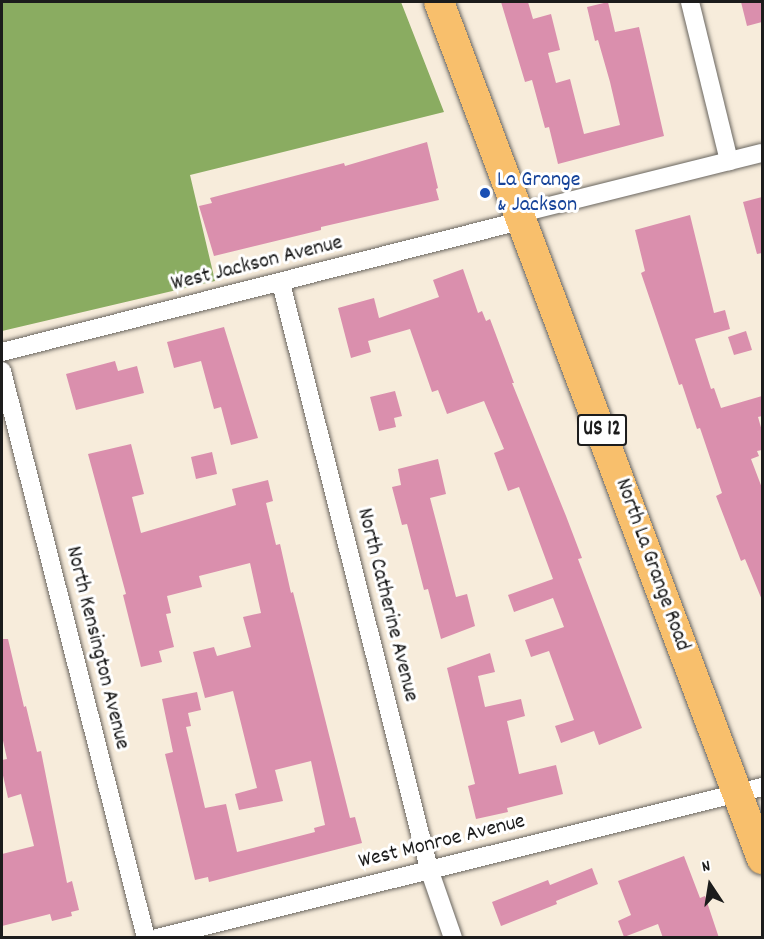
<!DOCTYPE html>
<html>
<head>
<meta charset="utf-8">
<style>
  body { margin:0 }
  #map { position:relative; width:764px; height:939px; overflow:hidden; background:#f7ecdb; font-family:Dekko,sans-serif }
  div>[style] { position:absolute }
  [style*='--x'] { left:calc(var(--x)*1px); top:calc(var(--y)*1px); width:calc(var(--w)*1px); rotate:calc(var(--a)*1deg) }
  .forest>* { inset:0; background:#8aac61 }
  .building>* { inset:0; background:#da8fad }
  .roads { filter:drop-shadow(0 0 2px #69655f) drop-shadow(0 0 2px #69655f) }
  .street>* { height:18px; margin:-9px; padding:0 9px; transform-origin:9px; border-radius:9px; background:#fff }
  .primary>* { height:30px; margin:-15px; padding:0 15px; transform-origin:15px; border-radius:15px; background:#f8bf6c }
  .dots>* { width:16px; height:16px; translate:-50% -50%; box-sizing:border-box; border:3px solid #fff; border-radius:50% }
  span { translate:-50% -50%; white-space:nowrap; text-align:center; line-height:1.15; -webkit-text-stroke:6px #fff; paint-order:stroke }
  .shield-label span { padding:2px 4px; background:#fff; border:2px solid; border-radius:4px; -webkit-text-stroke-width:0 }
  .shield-label { font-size:21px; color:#1c1c1c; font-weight:700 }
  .transit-label { font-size:22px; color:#164399 }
  .left { translate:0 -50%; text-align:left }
  .street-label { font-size:22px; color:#1c1c1c }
  .frame { position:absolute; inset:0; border:3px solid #1c1c1c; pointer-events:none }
  .north { position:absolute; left:680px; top:855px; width:60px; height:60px; -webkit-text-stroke:4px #fff; paint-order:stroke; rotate:348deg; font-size:16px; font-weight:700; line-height:24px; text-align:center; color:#1c1c1c }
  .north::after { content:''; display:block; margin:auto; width:21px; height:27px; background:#1c1c1c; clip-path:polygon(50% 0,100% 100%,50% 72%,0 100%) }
</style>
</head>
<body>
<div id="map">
  <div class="forest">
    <div style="clip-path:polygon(2px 2px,401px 2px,444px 112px,190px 175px,215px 281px,2px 331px)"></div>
  </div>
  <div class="building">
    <div style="clip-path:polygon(501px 2px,528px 2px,533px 19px,551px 14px,560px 50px,548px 53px,556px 83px,570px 79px,584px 134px,620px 125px,610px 82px,598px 40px,595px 41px,587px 7px,608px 2px,615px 32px,639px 27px,664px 136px,558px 164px,549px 127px,545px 128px,532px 80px,525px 82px)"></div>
    <div style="clip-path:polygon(741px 2px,762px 2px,762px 22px,747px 26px)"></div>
    <div style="clip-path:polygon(427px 142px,438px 188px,436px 189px,439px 200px,321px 227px,321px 230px,214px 256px,199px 206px,212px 203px,210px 198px,344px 163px,345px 166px)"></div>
    <div style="clip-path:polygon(762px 197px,762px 253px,757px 254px,743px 202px)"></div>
    <div style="clip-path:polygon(690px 215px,714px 313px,725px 310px,730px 329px,695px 339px,711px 389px,714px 388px,721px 408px,762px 396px,762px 416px,758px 417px,762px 431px,762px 450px,757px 451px,759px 456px,751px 459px,762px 488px,762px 600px,745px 559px,741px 561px,716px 496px,722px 493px,700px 428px,697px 429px,682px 384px,679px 385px,641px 273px,645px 271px,635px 230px)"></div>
    <div style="clip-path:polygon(463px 269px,478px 313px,482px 311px,486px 321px,490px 319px,514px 383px,512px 383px,566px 516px,582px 558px,578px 559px,642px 728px,599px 745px,594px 731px,561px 743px,555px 726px,574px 720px,549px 651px,531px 657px,525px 640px,564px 627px,553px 598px,514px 612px,508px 595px,553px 579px,519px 487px,508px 491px,494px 453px,504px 449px,484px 401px,447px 414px,438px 390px,432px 392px,410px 329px,368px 341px,371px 352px,351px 358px,338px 308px,374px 298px,379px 318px,439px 297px,433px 280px)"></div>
    <div style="clip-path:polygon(224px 327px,258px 438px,231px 445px,221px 407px,214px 409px,201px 361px,174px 368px,167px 342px)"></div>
    <div style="clip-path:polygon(746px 331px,752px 350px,734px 355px,728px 337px)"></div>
    <div style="clip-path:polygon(115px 361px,118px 371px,137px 366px,144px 393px,76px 410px,66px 374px)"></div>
    <div style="clip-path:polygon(395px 391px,402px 416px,394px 418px,396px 427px,379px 431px,370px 397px)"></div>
    <div style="clip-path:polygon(131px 444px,144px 494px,132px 497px,141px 533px,236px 505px,232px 489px,268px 480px,273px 501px,266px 503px,276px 545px,280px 544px,291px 593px,293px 592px,350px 818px,355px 817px,362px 843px,209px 882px,208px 877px,195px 880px,165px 754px,173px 752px,162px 699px,197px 692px,201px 710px,188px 713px,191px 726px,186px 727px,205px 808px,226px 804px,237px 852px,315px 832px,314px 828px,325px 825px,311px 761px,275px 770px,283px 801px,239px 810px,235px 794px,257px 788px,233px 691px,205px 698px,193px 652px,214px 647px,217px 656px,251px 647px,243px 617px,261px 613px,250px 563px,199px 576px,202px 587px,167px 596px,171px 613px,166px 614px,174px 647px,159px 651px,162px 662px,141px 667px,123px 595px,126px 594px,88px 454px)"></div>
    <div style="clip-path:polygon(212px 452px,217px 474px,196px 479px,191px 457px)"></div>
    <div style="clip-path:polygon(438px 459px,446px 494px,430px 498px,435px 517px,456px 597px,467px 594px,475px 626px,441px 639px,428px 589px,424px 590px,407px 524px,402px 525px,392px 487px,401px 485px,398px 469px)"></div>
    <div style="clip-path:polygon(2px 639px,8px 639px,24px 707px,26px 706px,37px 752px,41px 751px,67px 883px,72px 881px,79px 910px,71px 912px,72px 916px,52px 921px,50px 914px,2px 926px,2px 854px,34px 846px,21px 794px,8px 798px,2px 771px,2px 760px,7px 759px,2px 736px)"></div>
    <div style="clip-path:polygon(490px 653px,495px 672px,478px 676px,485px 707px,521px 699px,525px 716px,507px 721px,519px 774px,556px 765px,563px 794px,507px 808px,508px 812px,476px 819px,468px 786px,475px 784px,447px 668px)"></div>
    <div style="clip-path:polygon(684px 856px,700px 898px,705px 896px,719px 938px,663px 938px,658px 924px,624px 937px,618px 921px,631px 915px,618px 881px)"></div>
    <div style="clip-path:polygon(592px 868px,598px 884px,556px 901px,557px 904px,501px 926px,492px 902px,548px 880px,550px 885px)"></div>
  </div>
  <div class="roads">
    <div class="street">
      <div style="--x:690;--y:2;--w:164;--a:76.2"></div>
      <div style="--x:521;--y:213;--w:248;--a:-14"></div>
      <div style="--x:281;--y:283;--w:604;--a:75.83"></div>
      <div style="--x:429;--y:869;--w:73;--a:70.8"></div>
      <div style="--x:2;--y:352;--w:538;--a:-14.19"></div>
      <div style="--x:2;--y:371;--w:585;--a:75.75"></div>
      <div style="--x:157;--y:938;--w:624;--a:-14.01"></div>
    </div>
    <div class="primary">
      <div style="--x:439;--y:2;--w:916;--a:69.35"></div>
    </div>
  </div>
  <div class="dots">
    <div style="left:485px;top:193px;background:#1a4fb4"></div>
  </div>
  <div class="shield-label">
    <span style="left:602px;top:430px">US 12</span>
  </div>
  <div class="transit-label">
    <span class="left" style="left:497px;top:193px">La Grange<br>&amp; Jackson</span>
  </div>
  <div class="street-label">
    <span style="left:257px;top:264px;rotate:-14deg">West Jackson Avenue</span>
    <span style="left:652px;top:565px;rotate:70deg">North La Grange Road</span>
    <span style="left:387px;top:605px;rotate:76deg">North Catherine Avenue</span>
    <span style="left:97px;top:648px;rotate:76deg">North Kensington Avenue</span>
    <span style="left:442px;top:842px;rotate:-14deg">West Monroe Avenue</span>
  </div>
  <div class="frame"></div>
  <div class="north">N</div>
</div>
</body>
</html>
